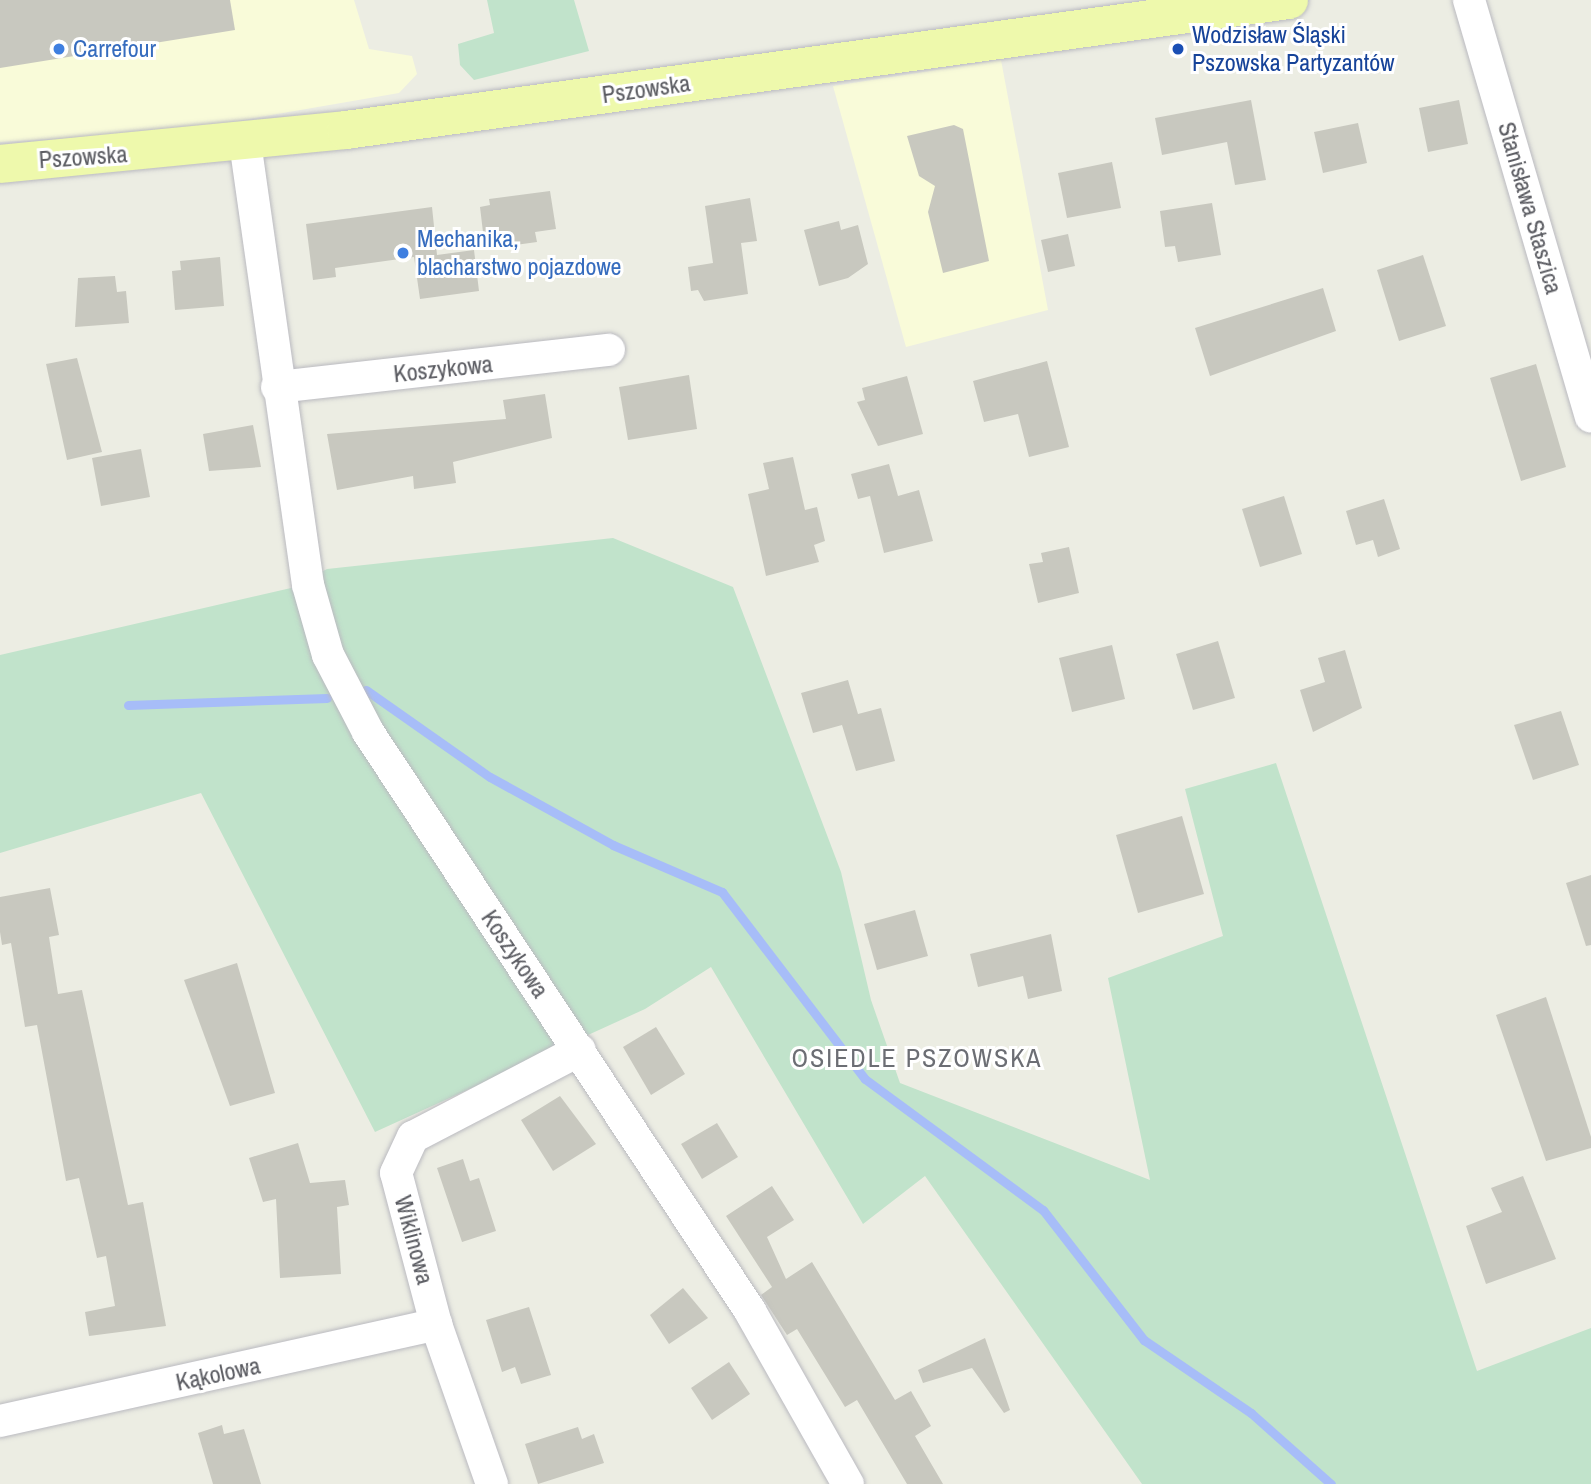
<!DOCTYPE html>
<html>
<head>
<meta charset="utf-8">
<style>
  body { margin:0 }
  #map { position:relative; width:1591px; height:1484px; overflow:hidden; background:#ecede3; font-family:"Archivo Narrow",sans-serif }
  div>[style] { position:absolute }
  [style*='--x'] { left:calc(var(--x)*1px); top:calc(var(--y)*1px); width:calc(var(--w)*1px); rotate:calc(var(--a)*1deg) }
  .commercial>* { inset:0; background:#f9fbd9 }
  .green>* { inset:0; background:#c1e3cb }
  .stream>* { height:9px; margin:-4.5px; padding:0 4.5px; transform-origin:4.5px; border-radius:4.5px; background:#a7bdf8 }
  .building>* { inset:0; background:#c8c8bf }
  .roads { filter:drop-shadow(0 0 2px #babac0) drop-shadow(0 0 2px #babac0) }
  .minor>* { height:32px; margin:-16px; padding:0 16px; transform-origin:16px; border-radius:16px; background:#fff }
  .major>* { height:38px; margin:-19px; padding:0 19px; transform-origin:19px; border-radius:19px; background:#eef9ac }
  .dots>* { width:19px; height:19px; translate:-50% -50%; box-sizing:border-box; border:4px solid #fff; border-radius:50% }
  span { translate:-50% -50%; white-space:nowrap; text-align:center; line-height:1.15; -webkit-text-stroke:6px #fff; paint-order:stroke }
  .transit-label { font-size:24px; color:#164399 }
  .left { translate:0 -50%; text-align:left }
  .shop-label { font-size:24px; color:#366cbe }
  .street-label { font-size:24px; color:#5b5c62 }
  .neighbourhood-label { font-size:26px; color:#6c6e74; letter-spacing:2px }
</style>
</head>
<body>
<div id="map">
  <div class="commercial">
    <div style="clip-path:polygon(0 0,354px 0,369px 49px,412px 56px,417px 74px,399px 93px,179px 131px,0 142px)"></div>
    <div style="clip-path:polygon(1001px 60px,1048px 310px,906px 347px,833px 86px)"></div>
  </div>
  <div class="green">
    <div style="clip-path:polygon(487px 0,574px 0,589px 51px,474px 80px,460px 65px,458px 44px,494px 33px)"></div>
    <div style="clip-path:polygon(613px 538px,733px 587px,841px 872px,871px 1000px,900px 1083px,1150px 1180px,1108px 978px,1223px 936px,1185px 789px,1276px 763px,1477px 1371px,1591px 1328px,1591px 1484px,1142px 1484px,925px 1176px,863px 1224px,711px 967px,645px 1009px,375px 1132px,201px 793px,0 853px,0 655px,291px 588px,327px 569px)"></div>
  </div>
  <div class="stream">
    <div style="--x:366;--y:690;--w:151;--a:35.1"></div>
    <div style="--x:490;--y:777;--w:141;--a:28.9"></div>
    <div style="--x:613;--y:845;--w:119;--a:23.3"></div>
    <div style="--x:722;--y:892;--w:235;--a:52.6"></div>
    <div style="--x:865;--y:1079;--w:221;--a:36.4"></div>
    <div style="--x:1043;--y:1210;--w:165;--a:52.2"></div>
    <div style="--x:1144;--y:1340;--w:130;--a:34.3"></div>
    <div style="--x:1251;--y:1413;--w:107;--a:41.6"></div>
    <div style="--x:128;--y:705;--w:199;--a:-2"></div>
  </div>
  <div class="building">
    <div style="clip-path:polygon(0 0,230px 0,235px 30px,0 68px)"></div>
    <div style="clip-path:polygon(1251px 100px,1266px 180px,1235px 185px,1227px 142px,1162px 155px,1155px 118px)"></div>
    <div style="clip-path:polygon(1459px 100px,1468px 144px,1428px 152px,1419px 108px)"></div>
    <div style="clip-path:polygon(1358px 123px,1367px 163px,1323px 173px,1314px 132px)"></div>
    <div style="clip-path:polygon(954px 125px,963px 129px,989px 261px,943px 273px,928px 212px,935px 186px,919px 176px,907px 136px)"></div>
    <div style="clip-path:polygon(1112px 162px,1121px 208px,1067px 218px,1058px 173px)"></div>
    <div style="clip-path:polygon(550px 191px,556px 229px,535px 232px,537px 242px,485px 249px,480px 207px,490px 205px,489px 199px)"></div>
    <div style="clip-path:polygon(750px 198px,757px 241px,741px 243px,748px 294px,704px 301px,698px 290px,691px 291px,688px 267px,713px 263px,705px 206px)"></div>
    <div style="clip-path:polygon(1212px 203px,1221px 255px,1178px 262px,1175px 246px,1165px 247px,1160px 211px)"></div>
    <div style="clip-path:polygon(432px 207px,437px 255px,474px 250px,479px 291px,420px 299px,414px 257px,335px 268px,336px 277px,313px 280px,306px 224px)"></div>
    <div style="clip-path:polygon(839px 221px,841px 230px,858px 225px,868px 264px,848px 278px,819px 286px,804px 230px)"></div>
    <div style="clip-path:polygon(1068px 234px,1075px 266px,1048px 272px,1041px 240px)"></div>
    <div style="clip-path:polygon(1423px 255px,1446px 326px,1399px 341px,1377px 270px)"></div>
    <div style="clip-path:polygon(220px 257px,224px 306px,175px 310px,172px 271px,181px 270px,180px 261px)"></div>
    <div style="clip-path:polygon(115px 276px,117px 292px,126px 291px,129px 323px,75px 327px,78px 278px)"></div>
    <div style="clip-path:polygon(1323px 288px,1336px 331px,1210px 376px,1195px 328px)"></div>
    <div style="clip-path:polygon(77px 358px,102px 452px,67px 460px,46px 364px)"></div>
    <div style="clip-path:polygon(1047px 361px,1069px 447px,1029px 457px,1018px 414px,984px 422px,973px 381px)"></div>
    <div style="clip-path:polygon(1536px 364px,1566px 467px,1521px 481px,1490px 378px)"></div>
    <div style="clip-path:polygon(689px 375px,697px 429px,628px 440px,619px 387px)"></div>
    <div style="clip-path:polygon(907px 376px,923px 434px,878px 446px,857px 402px,865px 400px,862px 388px)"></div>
    <div style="clip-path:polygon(545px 394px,552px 438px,453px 462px,456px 483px,414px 489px,413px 476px,337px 490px,327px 434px,506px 419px,503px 400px)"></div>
    <div style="clip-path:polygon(253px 425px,261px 467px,209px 471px,203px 434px)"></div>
    <div style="clip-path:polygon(141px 449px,150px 497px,101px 506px,92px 458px)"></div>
    <div style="clip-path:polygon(793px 457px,805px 510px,817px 507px,825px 541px,814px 545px,819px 562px,766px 576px,748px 494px,769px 489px,763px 463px)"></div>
    <div style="clip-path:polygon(889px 464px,898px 496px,919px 490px,933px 541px,884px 553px,870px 496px,858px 499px,851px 474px)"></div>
    <div style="clip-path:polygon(1284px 496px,1302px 554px,1260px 567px,1242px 509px)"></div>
    <div style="clip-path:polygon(1384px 499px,1400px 549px,1378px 557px,1373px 540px,1356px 545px,1346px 511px)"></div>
    <div style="clip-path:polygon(1069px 547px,1079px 593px,1038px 603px,1029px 564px,1043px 562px,1041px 553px)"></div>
    <div style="clip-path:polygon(1218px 641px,1235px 698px,1193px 710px,1176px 654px)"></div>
    <div style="clip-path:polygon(1112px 645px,1125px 699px,1072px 712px,1059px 658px)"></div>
    <div style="clip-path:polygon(1345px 650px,1362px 708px,1313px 732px,1300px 690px,1325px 682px,1318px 658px)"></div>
    <div style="clip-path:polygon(848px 680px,858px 714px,881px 708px,895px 761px,856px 771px,842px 725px,813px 733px,801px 693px)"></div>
    <div style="clip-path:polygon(1561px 711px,1579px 765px,1533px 780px,1514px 725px)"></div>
    <div style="clip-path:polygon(1182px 816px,1204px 894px,1138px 913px,1116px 835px)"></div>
    <div style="clip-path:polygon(1591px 875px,1591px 945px,1586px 946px,1566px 883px)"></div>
    <div style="clip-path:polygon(50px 888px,59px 935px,49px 937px,58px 994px,82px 990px,128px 1205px,143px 1202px,166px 1326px,89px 1336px,85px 1312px,115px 1306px,106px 1256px,97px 1258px,79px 1178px,66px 1181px,37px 1025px,25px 1027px,11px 943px,2px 945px,0 932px,0 897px)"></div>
    <div style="clip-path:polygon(915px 910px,928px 956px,877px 970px,864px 924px)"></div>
    <div style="clip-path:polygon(1051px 934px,1062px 991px,1028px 999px,1023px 976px,978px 987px,970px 954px)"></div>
    <div style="clip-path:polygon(237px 963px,275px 1093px,230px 1106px,184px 980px)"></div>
    <div style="clip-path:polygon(1546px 997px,1591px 1137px,1591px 1148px,1546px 1161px,1496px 1015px)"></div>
    <div style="clip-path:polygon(656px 1027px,685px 1074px,651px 1095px,623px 1047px)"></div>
    <div style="clip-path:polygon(560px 1096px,596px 1144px,553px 1171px,521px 1120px)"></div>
    <div style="clip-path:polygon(717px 1123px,738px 1157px,702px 1179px,681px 1144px)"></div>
    <div style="clip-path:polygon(298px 1143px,310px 1183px,345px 1180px,349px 1205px,337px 1207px,341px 1274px,280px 1278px,276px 1199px,263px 1202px,249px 1158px)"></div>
    <div style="clip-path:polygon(463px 1159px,470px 1181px,479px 1178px,496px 1231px,462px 1242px,437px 1168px)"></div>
    <div style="clip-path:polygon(1523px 1176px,1556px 1259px,1486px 1284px,1466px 1226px,1502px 1212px,1491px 1188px)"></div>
    <div style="clip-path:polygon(772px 1186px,794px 1220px,767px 1237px,786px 1279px,812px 1262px,895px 1400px,911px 1391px,931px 1426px,915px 1436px,943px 1484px,907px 1484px,857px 1400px,845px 1407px,797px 1329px,787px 1335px,761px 1295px,772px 1287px,726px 1216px)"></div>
    <div style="clip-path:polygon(683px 1288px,708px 1318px,669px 1344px,650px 1315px)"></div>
    <div style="clip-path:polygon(529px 1307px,551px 1375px,521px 1384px,515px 1367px,502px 1372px,486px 1320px)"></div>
    <div style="clip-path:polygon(985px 1338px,1010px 1410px,1004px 1413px,972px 1368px,923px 1383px,918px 1370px)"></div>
    <div style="clip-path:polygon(729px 1362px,750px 1394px,712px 1420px,691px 1388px)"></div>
    <div style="clip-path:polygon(222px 1425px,224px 1434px,244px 1429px,261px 1484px,213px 1484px,198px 1433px)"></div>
    <div style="clip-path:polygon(578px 1427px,582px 1439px,594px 1434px,604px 1463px,538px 1484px,525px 1444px)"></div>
  </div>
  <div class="roads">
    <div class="minor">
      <div style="--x:1469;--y:0;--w:434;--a:73.7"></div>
      <div style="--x:245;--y:142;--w:447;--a:81.9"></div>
      <div style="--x:308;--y:585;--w:73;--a:74.1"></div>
      <div style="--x:328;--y:655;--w:87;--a:62.5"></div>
      <div style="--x:368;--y:732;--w:694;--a:56.58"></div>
      <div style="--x:750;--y:1311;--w:199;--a:60.5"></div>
      <div style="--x:277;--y:387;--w:334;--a:-6.4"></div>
      <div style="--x:0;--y:1421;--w:447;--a:-12.5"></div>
      <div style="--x:492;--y:1484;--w:170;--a:-109.3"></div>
      <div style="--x:436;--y:1324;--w:156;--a:-104.8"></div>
      <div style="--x:396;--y:1173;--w:40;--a:-65"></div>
      <div style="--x:413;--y:1137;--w:188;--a:-27.5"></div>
    </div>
    <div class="major">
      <div style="--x:0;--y:164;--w:348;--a:-5.6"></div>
      <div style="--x:346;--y:130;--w:952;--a:-7.85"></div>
    </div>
  </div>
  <div class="dots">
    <div style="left:59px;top:49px;background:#3f7fe0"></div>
    <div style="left:1178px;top:49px;background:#1a4fb4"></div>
    <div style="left:403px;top:253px;background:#3f7fe0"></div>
  </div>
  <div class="transit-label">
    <span class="left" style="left:1192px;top:49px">Wodzisław Śląski<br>Pszowska Partyzantów</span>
  </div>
  <div class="shop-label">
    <span class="left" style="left:73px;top:49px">Carrefour</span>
    <span class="left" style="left:417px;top:253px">Mechanika,<br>blacharstwo pojazdowe</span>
  </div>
  <div class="street-label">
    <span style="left:646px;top:89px;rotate:-8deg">Pszowska</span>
    <span style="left:83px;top:157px;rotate:-4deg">Pszowska</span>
    <span style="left:1530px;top:208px;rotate:74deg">Stanisława Staszica</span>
    <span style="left:443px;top:369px;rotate:-6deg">Koszykowa</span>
    <span style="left:515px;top:954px;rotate:56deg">Koszykowa</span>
    <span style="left:414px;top:1240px;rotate:75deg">Wiklinowa</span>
    <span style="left:218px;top:1374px;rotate:-12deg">Kąkolowa</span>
  </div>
  <div class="neighbourhood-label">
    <span style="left:917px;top:1058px">OSIEDLE PSZOWSKA</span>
  </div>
</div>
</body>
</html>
